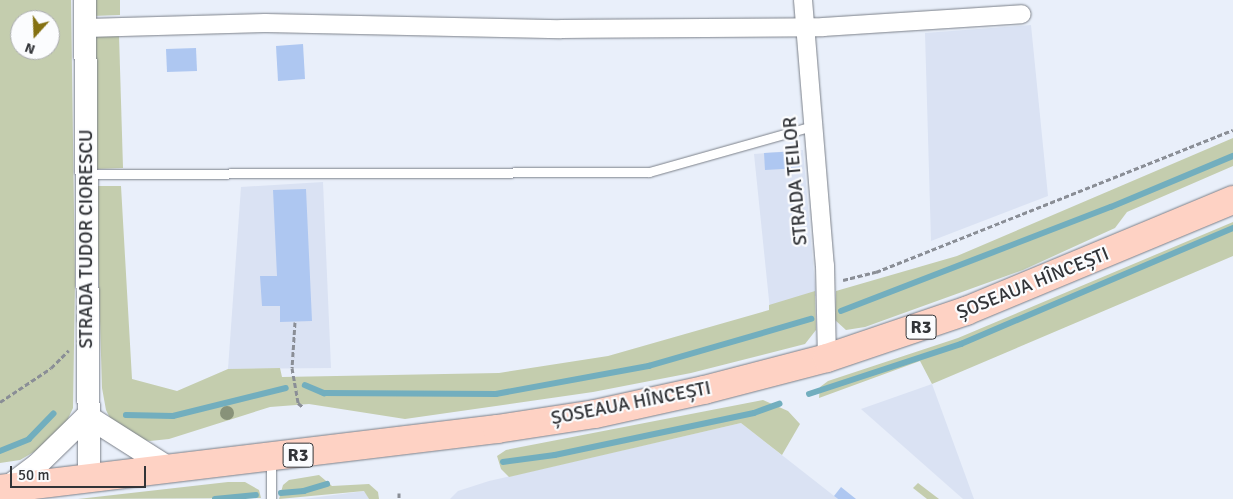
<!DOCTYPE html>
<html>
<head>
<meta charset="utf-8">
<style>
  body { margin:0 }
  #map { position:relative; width:1233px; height:499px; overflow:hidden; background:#e9effa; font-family:Signika,sans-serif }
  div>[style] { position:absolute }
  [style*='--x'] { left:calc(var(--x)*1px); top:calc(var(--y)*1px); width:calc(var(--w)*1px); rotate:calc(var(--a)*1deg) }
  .built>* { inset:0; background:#dae2f3 }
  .green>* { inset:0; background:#c4cdae }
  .stream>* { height:5.5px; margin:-2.75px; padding:0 2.75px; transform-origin:2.75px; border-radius:2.75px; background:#72aebe }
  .building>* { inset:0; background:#aec7f1 }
  .path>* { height:3px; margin-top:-1.5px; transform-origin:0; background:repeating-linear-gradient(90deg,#8a8e96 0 5px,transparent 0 7.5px) }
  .roads { filter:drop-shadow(0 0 1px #7b8089) drop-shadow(0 0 1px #7b8089) }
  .service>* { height:9px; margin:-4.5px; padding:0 4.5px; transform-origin:4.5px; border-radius:4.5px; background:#fff }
  .minor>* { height:18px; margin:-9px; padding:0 9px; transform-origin:9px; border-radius:9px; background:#fff }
  .tertiary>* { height:22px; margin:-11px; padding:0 11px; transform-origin:11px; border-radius:11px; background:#fff }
  .trunk>* { height:28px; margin:-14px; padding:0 14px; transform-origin:14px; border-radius:14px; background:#fed2c4 }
  .trees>* { width:14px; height:14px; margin:-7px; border-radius:50%; background:#889279 }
  span { translate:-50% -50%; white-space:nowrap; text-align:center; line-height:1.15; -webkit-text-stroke:4.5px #fbfcfe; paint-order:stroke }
  .shield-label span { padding:1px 4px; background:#fbfcfe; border:1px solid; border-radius:4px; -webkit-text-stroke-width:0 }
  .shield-label { font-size:18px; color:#323438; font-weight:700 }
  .street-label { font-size:19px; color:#323438 }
  .north { position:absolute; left:10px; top:10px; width:50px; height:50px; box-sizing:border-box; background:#fbfcfe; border:1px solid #abacaf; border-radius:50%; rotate:200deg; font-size:14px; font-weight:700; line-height:20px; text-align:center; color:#323438 }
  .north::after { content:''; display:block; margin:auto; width:18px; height:22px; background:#857112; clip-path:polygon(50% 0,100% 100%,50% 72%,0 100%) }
  .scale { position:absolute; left:10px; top:466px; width:136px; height:22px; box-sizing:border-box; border:2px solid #323438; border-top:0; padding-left:6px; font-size:15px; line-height:18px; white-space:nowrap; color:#323438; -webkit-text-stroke:4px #fbfcfe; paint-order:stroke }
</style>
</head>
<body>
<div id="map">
  <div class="built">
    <div style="clip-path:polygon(1031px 25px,1048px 196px,931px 241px,925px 33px)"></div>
    <div style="clip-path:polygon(803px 150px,816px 296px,770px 310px,754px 154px)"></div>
    <div style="clip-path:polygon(323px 182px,331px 368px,228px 369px,241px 187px)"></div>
    <div style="clip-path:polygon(932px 384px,974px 499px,963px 499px,861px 409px)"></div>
    <div style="clip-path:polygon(741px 423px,838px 499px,450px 499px,458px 491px,489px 481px)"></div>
    <div style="clip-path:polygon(365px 491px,369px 499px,303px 499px)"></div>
  </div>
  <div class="green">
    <div style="clip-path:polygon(evenodd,0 0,71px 0,75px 282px,73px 408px,65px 425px,46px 445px,20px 460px,0 463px,0 0,20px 20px,50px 20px,50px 50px,20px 50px,20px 20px)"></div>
    <div style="clip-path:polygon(92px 0,120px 0,120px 15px,92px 16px)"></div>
    <div style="clip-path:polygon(92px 35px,119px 35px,123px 168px,96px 169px)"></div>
    <div style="clip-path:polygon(1233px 138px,1233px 166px,1127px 212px,1115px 228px,1023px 270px,865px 327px,846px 330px,835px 320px,836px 291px,957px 256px)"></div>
    <div style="clip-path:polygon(96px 186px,121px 186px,132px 379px,177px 391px,228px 369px,280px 368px,282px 377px,499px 373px,608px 356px,769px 310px,769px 305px,815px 291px,816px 330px,805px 344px,691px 373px,593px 392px,405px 419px,309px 404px,270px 407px,169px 439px,150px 441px,134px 438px,113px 424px,106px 410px,102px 388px)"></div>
    <div style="clip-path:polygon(1233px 222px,1233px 256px,932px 384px,920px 361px,819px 398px,820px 387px,828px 381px,958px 338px)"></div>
    <div style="clip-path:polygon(763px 400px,788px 411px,800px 424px,782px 455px,741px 423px,509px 477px,501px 469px,497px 456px,506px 450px)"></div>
    <div style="clip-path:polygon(319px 475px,332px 486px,369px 484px,378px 492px,379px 499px,369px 499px,364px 491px,279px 499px,283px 485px,289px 480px)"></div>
    <div style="clip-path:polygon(228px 482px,245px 482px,259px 490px,261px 498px,78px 499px)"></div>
    <div style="clip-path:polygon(918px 483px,939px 499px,927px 499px,913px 488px)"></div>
  </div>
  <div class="stream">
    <div style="--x:841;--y:311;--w:289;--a:-21.1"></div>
    <div style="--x:1111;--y:207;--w:132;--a:-22.7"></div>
    <div style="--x:305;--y:385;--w:21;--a:23"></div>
    <div style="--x:324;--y:393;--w:172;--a:0.3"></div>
    <div style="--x:496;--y:394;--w:156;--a:-10.4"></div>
    <div style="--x:649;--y:366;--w:169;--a:-16.2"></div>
    <div style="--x:809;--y:394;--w:160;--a:-18.2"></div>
    <div style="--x:961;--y:344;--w:296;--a:-23.1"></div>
    <div style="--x:126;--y:415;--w:47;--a:1.2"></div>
    <div style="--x:173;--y:416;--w:116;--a:-13.9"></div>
    <div style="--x:0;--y:451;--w:31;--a:-22"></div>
    <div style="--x:29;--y:439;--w:35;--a:-46"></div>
    <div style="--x:503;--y:462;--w:52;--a:-7.7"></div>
    <div style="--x:555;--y:455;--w:203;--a:-11.9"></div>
    <div style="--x:754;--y:413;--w:27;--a:-20"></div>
    <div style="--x:281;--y:493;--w:23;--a:-5"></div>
    <div style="--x:304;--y:491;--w:24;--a:-17"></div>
    <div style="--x:215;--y:499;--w:41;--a:-5.6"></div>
  </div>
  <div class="building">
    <div style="clip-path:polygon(303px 44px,305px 79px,278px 81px,276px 46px)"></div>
    <div style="clip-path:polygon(196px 48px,197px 71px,167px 72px,166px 49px)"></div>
    <div style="clip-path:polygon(799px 151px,800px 168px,765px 170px,764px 153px)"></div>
    <div style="clip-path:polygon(306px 189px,312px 321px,280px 322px,280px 306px,262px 306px,260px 276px,277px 276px,273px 190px)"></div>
    <div style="clip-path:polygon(841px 487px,856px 499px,838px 499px,834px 496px)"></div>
  </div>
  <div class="path">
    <div style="--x:843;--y:280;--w:34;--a:-14"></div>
    <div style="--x:876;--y:272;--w:384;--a:-21.7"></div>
    <div style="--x:295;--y:322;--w:46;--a:93.7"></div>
    <div style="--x:292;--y:368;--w:36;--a:80"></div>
    <div style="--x:298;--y:403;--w:6;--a:39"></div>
    <div style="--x:0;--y:402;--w:61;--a:-33.7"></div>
    <div style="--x:51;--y:368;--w:25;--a:-45"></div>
    <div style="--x:399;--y:493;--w:6;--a:90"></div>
  </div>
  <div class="roads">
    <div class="service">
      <div style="--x:86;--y:174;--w:563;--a:-0.2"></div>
      <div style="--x:649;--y:172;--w:170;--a:-15.7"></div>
      <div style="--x:271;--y:499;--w:40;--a:-90"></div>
    </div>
    <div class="minor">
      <div style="--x:803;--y:0;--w:266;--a:85.3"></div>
      <div style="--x:825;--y:265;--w:93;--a:88.8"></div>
      <div style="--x:86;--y:28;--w:179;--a:-1.6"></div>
      <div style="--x:265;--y:23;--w:296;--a:1.2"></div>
      <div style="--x:561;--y:29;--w:262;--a:-0.4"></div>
      <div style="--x:823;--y:27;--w:199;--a:-3.7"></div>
    </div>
    <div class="tertiary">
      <div style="--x:85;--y:0;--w:477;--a:89.5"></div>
      <div style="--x:5;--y:489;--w:40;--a:-37"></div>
      <div style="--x:37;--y:465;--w:70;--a:-44.4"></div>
      <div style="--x:87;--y:416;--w:97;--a:32.4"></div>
    </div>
    <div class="trunk">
      <div style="--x:0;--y:489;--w:501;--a:-6.88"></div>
      <div style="--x:497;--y:429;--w:99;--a:-8.7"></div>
      <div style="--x:595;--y:414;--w:112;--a:-12.4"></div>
      <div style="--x:704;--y:390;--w:127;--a:-14.6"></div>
      <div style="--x:827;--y:358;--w:147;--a:-18.7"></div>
      <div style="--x:966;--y:311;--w:289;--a:-22.6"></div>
    </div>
  </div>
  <div class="trees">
    <div style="left:227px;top:413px"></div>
  </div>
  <div class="shield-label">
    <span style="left:921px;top:327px">R3</span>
    <span style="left:298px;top:455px">R3</span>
  </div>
  <div class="street-label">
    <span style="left:796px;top:181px;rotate:-95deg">STRADA TEILOR</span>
    <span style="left:87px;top:239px;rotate:-90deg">STRADA TUDOR CIORESCU</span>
    <span style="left:1033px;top:284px;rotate:-22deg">ȘOSEAUA HÎNCEȘTI</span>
    <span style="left:631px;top:404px;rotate:-11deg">ȘOSEAUA HÎNCEȘTI</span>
  </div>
  <div class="north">N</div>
  <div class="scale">50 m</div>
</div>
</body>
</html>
